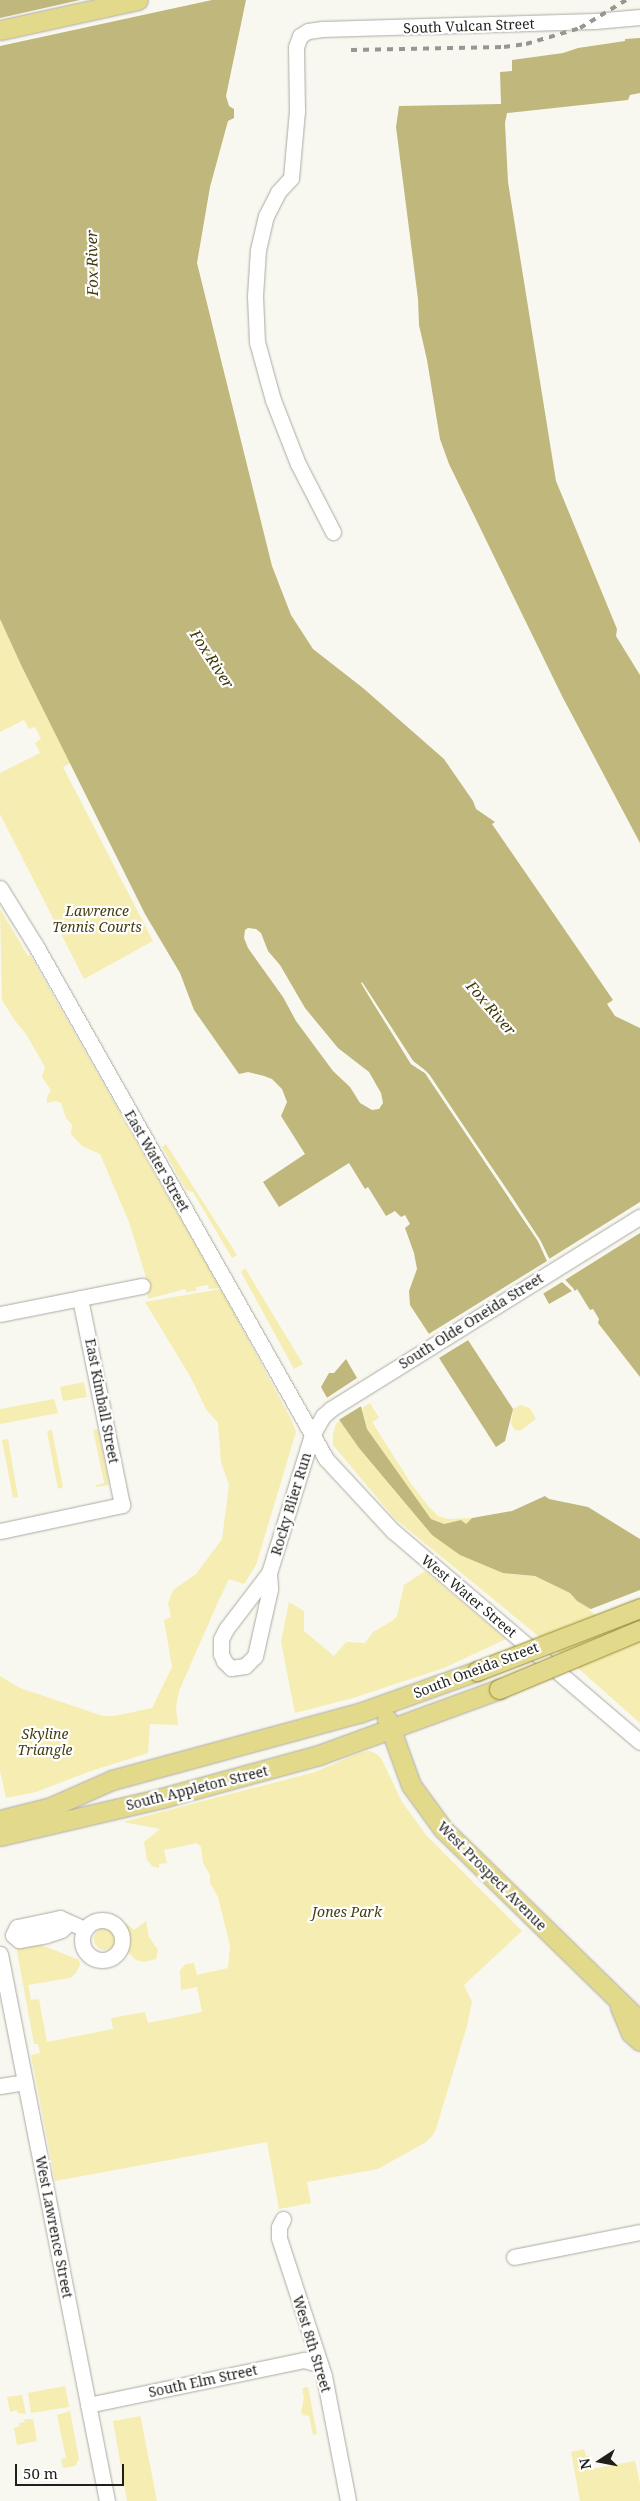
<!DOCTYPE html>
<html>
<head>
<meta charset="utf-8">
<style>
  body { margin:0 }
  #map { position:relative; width:640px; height:2501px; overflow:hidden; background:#f9f8f0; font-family:"Noto Serif",serif }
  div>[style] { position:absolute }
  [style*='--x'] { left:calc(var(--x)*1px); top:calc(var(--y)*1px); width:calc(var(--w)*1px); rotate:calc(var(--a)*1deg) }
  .green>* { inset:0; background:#f5edb1 }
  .round { border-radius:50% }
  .water>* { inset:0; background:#bfb77c }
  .pier>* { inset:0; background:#f9f8f0 }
  .roads { filter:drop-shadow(0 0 1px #aaaaa2) drop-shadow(0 0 1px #aaaaa2) }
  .minor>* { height:15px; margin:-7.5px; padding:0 7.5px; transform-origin:7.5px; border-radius:7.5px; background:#fff }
  .minor>.ring { margin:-7.5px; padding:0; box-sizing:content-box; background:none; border:15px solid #fff; border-radius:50% }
  .major>* { height:19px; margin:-9.5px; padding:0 9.5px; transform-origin:9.5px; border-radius:9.5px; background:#e3d98b }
  .rail>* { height:4px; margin-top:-2px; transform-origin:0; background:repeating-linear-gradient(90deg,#979691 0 6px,transparent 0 12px) }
  .bridges { filter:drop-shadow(0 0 1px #938731) drop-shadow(0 0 1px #938731) }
  .major-bridge>* { height:19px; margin:-9.5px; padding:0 9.5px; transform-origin:9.5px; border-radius:9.5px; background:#e3d98b }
  span { translate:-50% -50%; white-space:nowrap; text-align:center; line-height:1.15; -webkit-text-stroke:4.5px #fff; paint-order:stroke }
  .street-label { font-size:14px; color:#1f1f1c }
  .park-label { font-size:14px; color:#443d0e; font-style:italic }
  .water-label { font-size:15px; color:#403a09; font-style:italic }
  .north { position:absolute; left:575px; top:2436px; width:50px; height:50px; -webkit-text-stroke:4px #fff; paint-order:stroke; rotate:259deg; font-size:14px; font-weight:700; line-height:20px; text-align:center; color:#1f1f1c }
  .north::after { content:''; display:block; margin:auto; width:18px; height:22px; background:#1f1f1c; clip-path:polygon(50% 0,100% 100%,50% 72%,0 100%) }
  .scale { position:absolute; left:15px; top:2464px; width:109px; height:22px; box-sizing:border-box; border:2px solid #1f1f1c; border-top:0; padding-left:6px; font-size:15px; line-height:18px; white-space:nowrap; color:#1f1f1c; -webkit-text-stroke:4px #fff; paint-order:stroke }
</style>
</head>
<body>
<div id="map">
  <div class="green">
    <div style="clip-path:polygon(0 619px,22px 667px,71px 763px,63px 767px,153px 941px,84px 979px,0 814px,0 773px,40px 753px,35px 743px,41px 739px,35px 727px,29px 729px,24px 720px,0 732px)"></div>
    <div style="clip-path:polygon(0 909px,28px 956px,30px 955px,220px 1288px,209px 1289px,208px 1285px,196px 1287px,196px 1291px,186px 1292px,185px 1289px,148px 1299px,145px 1274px,129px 1222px,100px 1154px,82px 1146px,71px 1134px,72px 1125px,66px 1118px,61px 1103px,56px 1101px,47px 1103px,47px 1097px,51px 1090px,42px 1077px,45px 1067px,26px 1034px,15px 1021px,2px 1000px)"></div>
    <div style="clip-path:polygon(166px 1144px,237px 1255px,232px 1258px,193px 1192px,186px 1190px,162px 1147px)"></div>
    <div style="clip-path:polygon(245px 1268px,303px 1364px,294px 1369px,241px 1272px)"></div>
    <div style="clip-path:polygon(221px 1289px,291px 1419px,296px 1432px,256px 1565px,244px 1584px,229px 1579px,218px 1602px,179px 1691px,176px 1708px,178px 1725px,150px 1724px,148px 1753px,88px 1772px,36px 1792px,6px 1798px,0 1771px,0 1676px,20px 1688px,103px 1716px,114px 1716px,152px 1708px,172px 1667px,164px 1620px,171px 1617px,168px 1603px,173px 1590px,196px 1574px,222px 1539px,229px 1485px,221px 1462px,218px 1423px,206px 1409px,190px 1376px,145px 1302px)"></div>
    <div style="clip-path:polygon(84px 1382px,87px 1397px,63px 1401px,60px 1387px)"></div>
    <div style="clip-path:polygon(54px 1399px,58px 1413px,0 1424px,0 1409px)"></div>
    <div style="clip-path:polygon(370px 1403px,379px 1418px,372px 1422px,412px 1485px,429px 1507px,438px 1516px,448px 1519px,472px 1518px,466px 1524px,461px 1520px,444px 1524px,431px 1519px,367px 1429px,362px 1408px)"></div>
    <div style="clip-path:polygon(520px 1405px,530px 1408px,536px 1419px,520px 1431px,515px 1430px,511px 1424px,513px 1409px)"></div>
    <div style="clip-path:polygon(340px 1421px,359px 1448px,432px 1535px,511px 1574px,535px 1576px,570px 1593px,577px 1601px,640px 1638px,640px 1723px,580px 1670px,394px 1518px,333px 1445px,333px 1435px,336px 1423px)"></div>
    <div style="clip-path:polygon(98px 1429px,109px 1485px,96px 1487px,96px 1485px,104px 1483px,93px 1430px)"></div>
    <div style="clip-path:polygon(52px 1430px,63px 1487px,58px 1489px,47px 1431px)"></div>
    <div style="clip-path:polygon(8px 1439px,18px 1497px,13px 1498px,2px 1440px)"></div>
    <div style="clip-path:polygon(425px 1571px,506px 1639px,444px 1668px,353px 1698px,295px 1713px,281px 1642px,289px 1602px,304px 1611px,304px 1631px,334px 1656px,346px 1642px,365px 1643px,373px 1632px,392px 1621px,397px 1616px,404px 1585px)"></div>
    <div style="clip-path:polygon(369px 1751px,375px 1753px,381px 1758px,402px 1802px,426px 1835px,522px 1931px,464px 1985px,472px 2002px,467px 2026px,436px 2129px,432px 2136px,426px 2142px,378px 2169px,307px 2182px,311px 2203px,279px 2209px,267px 2142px,55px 2181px,31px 2055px,40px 2053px,38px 2044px,34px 2044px,16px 1946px,39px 1944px,79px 1960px,80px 1965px,76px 1973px,70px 1978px,28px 1985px,31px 2000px,39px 1999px,47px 2042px,113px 2029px,111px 2018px,145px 2012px,148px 2023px,202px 2012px,197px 1987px,181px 1990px,180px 1970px,186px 1964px,194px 1963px,197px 1975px,228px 1968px,230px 1946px,218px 1897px,210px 1883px,210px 1875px,203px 1863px,201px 1847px,197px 1843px,164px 1850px,167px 1863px,159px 1864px,159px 1868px,152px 1866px,147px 1860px,144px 1842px,160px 1829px,123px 1822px,315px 1772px,359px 1753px)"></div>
    <div style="clip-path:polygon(146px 1921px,149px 1937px,158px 1950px,156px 1959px,144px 1962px,136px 1960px,126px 1950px,128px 1938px,124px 1925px,126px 1923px,134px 1930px)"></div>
    <div class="round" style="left:94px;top:1928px;width:22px;height:22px"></div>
    <div style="clip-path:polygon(65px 2386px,69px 2407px,31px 2413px,28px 2393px)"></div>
    <div style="clip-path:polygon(308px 2387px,317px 2434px,313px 2435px,309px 2416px,303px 2415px,301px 2412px,304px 2397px,302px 2388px)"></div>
    <div style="clip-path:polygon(22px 2395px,26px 2414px,18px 2413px,17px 2410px,10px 2412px,7px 2397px)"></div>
    <div style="clip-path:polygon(70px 2411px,79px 2459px,75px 2466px,63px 2468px,61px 2459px,66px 2458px,57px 2415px)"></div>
    <div style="clip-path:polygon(141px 2416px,141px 2419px,157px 2501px,127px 2501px,113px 2421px)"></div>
    <div style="clip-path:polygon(24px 2419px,33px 2419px,37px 2441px,17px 2445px,14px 2428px,20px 2426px,19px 2423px,25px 2422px)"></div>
    <div style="clip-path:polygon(584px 2449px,586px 2456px,589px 2456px,591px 2469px,635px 2461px,640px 2484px,640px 2501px,580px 2501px,571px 2452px)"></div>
  </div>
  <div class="water">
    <div style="clip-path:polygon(evenodd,0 0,246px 0,226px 96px,229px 106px,234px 109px,234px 118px,228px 121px,210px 187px,197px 263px,272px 566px,291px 615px,313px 649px,363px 688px,444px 759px,473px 801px,476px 809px,495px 822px,492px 824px,613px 1000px,607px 1004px,615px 1016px,640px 1028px,640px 1377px,598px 1323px,599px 1319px,593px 1309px,590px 1310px,577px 1289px,575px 1291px,553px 1266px,540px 1240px,512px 1197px,426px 1071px,413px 1061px,362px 982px,411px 1064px,425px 1073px,538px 1241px,550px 1267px,572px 1291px,549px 1304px,543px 1293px,468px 1340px,513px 1409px,505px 1441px,496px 1447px,439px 1358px,429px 1334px,410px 1305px,409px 1291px,417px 1269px,414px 1253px,405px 1228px,410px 1224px,405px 1215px,401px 1217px,395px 1211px,386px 1216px,368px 1187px,365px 1189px,349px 1163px,279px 1207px,263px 1182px,305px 1154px,281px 1116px,287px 1102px,282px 1089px,272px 1079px,264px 1076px,248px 1072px,239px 1074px,194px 1010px,180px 973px,145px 914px,22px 667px,0 619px,0 0,248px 928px,256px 929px,261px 933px,268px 951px,280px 965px,305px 1008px,338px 1048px,369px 1072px,381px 1093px,383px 1103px,379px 1109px,372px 1110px,360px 1103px,350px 1087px,333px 1071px,296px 1021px,283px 997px,248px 948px,244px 938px,245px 930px,248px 928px)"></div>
    <div style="clip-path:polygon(640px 38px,640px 93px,630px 95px,628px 100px,507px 113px,505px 123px,508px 182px,556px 481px,617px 629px,616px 636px,640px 675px,640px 843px,562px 696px,449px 464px,440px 439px,427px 360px,419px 325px,418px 299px,396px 127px,399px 106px,501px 104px,500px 72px,512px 71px,512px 60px,563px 53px,578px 48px,625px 41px,625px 39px)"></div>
    <div style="clip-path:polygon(346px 1359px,357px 1378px,359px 1399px,367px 1429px,431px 1519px,444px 1524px,461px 1520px,466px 1524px,472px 1518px,512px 1511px,545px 1496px,549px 1499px,588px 1507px,640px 1539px,640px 1638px,577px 1601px,570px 1593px,535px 1576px,503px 1573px,460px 1555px,432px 1535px,359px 1448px,340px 1421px,321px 1387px,329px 1373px,334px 1373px)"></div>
  </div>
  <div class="pier">
    <div style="clip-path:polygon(80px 0,212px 0,0 46px,0 18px)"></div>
    <div style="clip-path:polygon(362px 982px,413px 1061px,429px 1074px,540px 1240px,549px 1259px,640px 1202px,640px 1233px,565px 1280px,574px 1289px,572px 1291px,562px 1282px,439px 1358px,427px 1335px,547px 1261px,538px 1241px,425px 1073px,411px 1064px,373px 1003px,361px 983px)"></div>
    <div style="clip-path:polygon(357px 1378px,363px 1405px,337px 1421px,325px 1399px)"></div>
    <div style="clip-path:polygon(640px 1590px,640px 1641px,588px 1610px,591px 1609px)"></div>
  </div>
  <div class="roads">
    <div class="minor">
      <div style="--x:333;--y:532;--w:76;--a:-117.2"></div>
      <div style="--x:298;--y:464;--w:69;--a:-111.3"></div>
      <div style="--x:273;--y:400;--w:60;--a:-105.4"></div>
      <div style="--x:257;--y:342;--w:46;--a:-92.5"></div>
      <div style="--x:255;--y:296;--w:46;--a:-86.3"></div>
      <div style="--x:258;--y:250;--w:35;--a:-77"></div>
      <div style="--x:266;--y:216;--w:27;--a:-63"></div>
      <div style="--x:278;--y:192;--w:19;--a:-47"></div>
      <div style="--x:291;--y:178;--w:67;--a:-84.9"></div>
      <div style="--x:297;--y:111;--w:64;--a:-90.9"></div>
      <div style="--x:296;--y:47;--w:12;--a:-70"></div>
      <div style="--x:300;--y:36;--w:9;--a:-32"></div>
      <div style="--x:308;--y:31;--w:14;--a:-8"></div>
      <div style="--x:322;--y:29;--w:273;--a:-1.7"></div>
      <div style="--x:595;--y:21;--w:45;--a:-5.1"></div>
      <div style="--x:0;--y:888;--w:68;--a:58.2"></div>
      <div style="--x:36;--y:946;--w:589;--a:60.52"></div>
      <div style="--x:326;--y:1459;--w:98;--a:47.1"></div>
      <div style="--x:393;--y:1531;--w:325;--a:40.5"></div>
      <div style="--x:0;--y:1314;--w:145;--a:-11.2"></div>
      <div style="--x:0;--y:1531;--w:125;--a:-12"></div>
      <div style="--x:122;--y:1505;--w:211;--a:-101.5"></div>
      <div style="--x:269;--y:1573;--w:16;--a:86"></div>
      <div style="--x:270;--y:1589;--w:69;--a:102.6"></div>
      <div style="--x:255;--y:1656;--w:14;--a:135"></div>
      <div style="--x:245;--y:1666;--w:14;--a:172"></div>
      <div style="--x:231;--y:1668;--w:10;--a:-135"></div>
      <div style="--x:224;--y:1661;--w:8;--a:-113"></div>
      <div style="--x:221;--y:1654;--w:15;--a:-90"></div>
      <div style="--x:221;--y:1639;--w:11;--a:-63"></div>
      <div style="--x:226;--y:1629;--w:71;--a:-52.5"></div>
      <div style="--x:269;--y:1573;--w:145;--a:-72.7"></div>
      <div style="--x:312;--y:1435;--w:22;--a:-60"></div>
      <div style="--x:323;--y:1416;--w:11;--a:-41"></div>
      <div style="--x:331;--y:1409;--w:364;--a:-31.9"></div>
      <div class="ring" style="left:82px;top:1920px;width:25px;height:25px"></div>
      <div style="--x:13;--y:1935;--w:9;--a:-63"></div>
      <div style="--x:17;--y:1927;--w:44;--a:-11.8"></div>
      <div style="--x:60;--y:1918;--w:27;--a:24"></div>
      <div style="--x:13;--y:1935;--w:8;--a:40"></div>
      <div style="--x:19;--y:1940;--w:27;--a:-10"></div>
      <div style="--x:46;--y:1935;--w:16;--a:-18"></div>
      <div style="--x:61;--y:1930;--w:11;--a:-41"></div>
      <div style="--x:0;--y:1954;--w:557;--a:78.93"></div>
      <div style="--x:0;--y:2086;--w:25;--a:-9"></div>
      <div style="--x:283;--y:2219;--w:9;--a:117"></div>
      <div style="--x:279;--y:2227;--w:11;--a:90"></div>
      <div style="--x:279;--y:2238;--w:145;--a:71.9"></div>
      <div style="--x:324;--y:2376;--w:127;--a:79.1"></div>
      <div style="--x:514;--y:2257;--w:128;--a:-11.2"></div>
      <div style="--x:88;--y:2405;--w:221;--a:-11.8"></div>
      <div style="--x:304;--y:2360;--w:15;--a:16"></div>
    </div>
    <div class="major">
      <div style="--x:0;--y:30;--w:141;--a:-12.3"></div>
      <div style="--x:387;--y:1719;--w:70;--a:70"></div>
      <div style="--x:411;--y:1785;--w:54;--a:54"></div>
      <div style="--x:443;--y:1829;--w:275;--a:44.3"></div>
      <div style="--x:0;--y:1820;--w:53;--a:-14.3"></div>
      <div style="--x:51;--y:1807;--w:67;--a:-23.9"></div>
      <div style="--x:112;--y:1780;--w:256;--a:-15.2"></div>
      <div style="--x:359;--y:1713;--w:125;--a:-19.6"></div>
      <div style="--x:0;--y:1836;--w:166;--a:-13.2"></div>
      <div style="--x:162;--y:1798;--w:163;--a:-15.3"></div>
      <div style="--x:319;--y:1755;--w:192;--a:-20.1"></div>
      <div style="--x:620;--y:2007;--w:28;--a:67"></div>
      <div style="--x:631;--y:2033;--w:12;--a:42"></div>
    </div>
  </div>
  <div class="rail">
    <div style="--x:351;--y:50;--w:153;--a:-1.1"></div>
    <div style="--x:504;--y:47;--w:22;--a:-8"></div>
    <div style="--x:526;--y:44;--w:56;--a:-16.5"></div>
    <div style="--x:580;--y:28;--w:54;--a:-31.3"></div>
  </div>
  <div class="bridges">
    <div class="major-bridge">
      <div style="--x:477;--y:1671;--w:175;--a:-21.1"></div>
      <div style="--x:499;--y:1689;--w:153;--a:-22.7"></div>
    </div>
  </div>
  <div class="street-label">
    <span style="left:469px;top:26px;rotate:-2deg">South Vulcan Street</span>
    <span style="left:157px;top:1161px;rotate:60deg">East Water Street</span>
    <span style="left:471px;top:1321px;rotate:-32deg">South Olde Oneida Street</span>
    <span style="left:102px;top:1401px;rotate:79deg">East Kimball Street</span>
    <span style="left:291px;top:1504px;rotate:-73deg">Rocky Blier Run</span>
    <span style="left:469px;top:1596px;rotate:40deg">West Water Street</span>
    <span style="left:476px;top:1670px;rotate:-21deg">South Oneida Street</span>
    <span style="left:197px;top:1788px;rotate:-14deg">South Appleton Street</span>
    <span style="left:492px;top:1876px;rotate:45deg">West Prospect Avenue</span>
    <span style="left:54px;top:2227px;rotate:79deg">West Lawrence Street</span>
    <span style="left:312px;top:2344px;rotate:73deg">West 8th Street</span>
    <span style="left:203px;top:2381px;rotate:-12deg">South Elm Street</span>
  </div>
  <div class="park-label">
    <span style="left:97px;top:919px">Lawrence<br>Tennis Courts</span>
    <span style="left:45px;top:1742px">Skyline<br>Triangle</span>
    <span style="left:347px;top:1912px">Jones Park</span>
  </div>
  <div class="water-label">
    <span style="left:92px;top:263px;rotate:-91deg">Fox River</span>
    <span style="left:212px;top:659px;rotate:57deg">Fox River</span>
    <span style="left:491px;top:1008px;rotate:49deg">Fox River</span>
  </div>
  <div class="north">N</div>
  <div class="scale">50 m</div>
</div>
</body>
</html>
